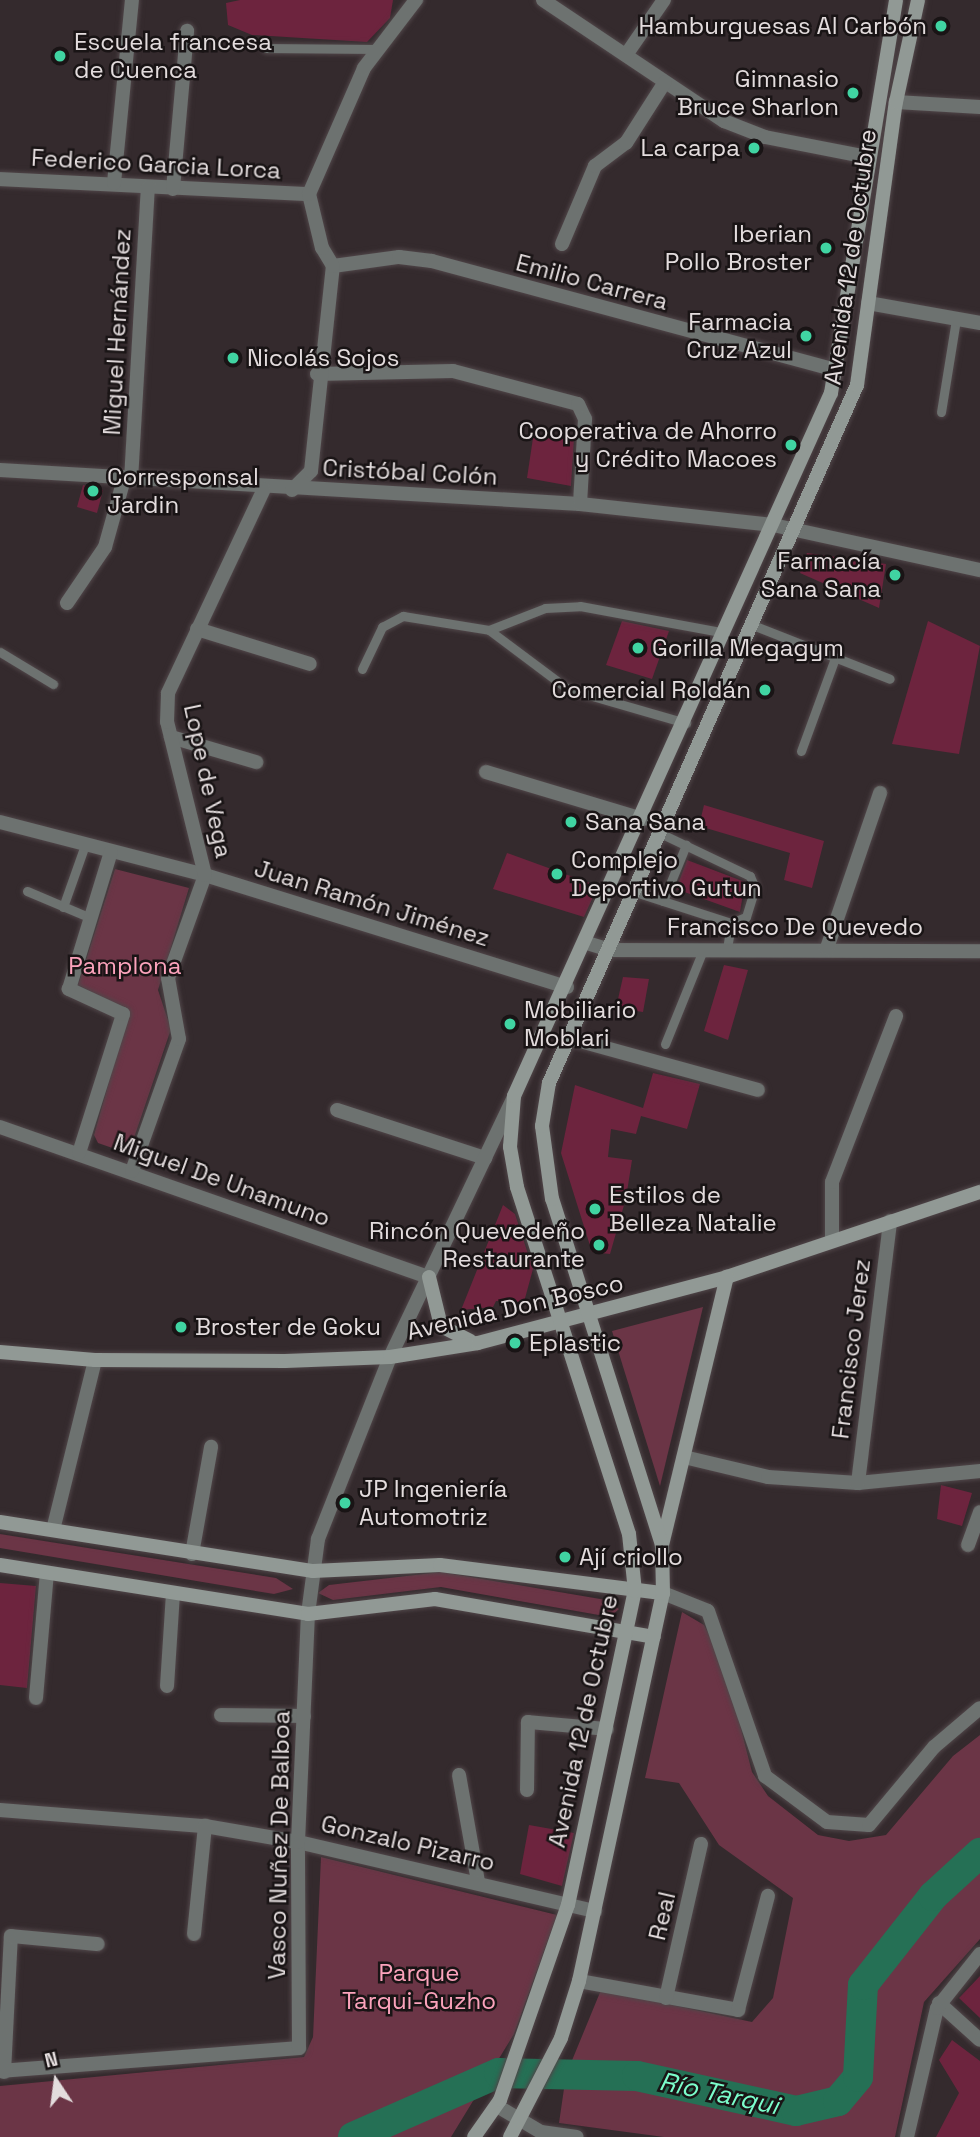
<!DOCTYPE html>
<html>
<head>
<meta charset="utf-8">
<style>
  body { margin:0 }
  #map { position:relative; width:980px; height:2137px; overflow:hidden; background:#342a2d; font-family:"Space Grotesk",sans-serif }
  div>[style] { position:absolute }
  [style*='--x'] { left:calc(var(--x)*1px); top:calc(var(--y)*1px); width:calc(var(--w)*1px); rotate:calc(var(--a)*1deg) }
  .green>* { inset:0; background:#6b3546 }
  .river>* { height:30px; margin:-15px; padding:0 15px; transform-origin:15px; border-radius:15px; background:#257055 }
  .building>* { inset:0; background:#6d243e }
  .roads { filter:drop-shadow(0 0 2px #504649) drop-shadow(0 0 2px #504649) }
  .lane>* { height:9px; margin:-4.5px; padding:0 4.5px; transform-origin:4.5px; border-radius:4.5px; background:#6d7270 }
  .street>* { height:14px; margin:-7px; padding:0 7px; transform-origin:7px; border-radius:7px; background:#6d7270 }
  .secondary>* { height:14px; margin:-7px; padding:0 7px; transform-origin:7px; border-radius:7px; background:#919995 }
  .dots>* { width:19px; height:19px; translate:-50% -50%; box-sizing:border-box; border:4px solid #191415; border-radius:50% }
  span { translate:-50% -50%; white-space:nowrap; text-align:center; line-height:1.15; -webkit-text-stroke:5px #191415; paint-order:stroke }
  .poi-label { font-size:24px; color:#e3dcdd }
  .right { translate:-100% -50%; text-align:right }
  .left { translate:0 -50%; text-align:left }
  .street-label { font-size:24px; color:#e3dcdd }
  .park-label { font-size:24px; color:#fca3bc }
  .water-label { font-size:26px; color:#7bfdcb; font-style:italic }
  .north { position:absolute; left:21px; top:2046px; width:70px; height:70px; -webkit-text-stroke:5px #191415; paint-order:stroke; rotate:347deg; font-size:19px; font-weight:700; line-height:28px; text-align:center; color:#e3dcdd }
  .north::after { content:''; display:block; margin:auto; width:24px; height:32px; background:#e3dcdd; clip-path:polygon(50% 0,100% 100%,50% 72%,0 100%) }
</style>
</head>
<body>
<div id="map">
  <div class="green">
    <div style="clip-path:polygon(115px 869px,189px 888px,158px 990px,171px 1029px,131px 1147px,124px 1152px,98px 1143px,94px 1135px,129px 1011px,78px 985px)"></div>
    <div style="clip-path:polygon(703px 1307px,660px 1486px,612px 1331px)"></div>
    <div style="clip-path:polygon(0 1534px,276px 1578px,293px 1589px,274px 1594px,0 1548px)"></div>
    <div style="clip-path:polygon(441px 1572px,606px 1600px,619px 1609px,610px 1617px,441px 1587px,333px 1600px,318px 1593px,329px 1585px)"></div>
    <div style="clip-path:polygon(682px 1612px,704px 1625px,725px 1666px,752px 1772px,768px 1796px,818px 1835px,849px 1841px,886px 1835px,953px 1756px,980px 1735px,980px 1939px,924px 2002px,895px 2137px,664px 2137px,559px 2123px,566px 2075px,601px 1990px,752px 2022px,773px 1998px,793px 1898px,719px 1845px,679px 1783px,645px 1778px)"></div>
    <div style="clip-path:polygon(321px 1857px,557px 1915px,514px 2034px,451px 2137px,0 2137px,0 2086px,304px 2057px,313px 2037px)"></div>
  </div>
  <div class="river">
    <div style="--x:353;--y:2137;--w:159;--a:-23.7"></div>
    <div style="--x:499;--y:2073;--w:138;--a:1.2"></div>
    <div style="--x:637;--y:2076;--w:163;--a:12.4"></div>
    <div style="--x:796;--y:2111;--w:43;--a:-13.4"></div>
    <div style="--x:838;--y:2101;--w:31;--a:-50"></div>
    <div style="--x:858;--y:2077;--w:92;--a:-86.9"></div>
    <div style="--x:863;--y:1985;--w:113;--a:-51.8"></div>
    <div style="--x:933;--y:1896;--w:64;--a:-42.5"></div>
  </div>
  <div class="building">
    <div style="clip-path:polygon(240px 0,393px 0,390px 18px,367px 42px,252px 35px,228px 25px,226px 3px)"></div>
    <div style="clip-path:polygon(533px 438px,574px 439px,571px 486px,527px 478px)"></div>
    <div style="clip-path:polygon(83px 485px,103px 490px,97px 513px,77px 507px)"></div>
    <div style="clip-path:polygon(807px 553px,886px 564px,879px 608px,800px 573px)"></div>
    <div style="clip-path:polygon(622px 621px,669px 631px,652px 679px,606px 665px)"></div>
    <div style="clip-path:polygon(928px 621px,980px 646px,959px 754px,892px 744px)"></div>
    <div style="clip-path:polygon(704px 805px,824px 841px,812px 888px,784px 880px,790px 853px,699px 826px)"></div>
    <div style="clip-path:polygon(507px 853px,598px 886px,584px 917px,493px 889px)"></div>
    <div style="clip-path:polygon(687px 860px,745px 882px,740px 912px,676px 889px)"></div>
    <div style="clip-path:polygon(724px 965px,748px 970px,728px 1040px,704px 1031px)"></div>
    <div style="clip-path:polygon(623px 977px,649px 979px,643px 1012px,616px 1008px)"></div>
    <div style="clip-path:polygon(653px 1073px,700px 1084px,687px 1129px,641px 1116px,636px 1134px,611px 1129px,608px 1157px,632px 1160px,626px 1198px,610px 1254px,592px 1252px,561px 1153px,575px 1085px,643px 1108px)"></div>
    <div style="clip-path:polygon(503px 1205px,515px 1214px,533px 1269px,524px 1302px,496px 1301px,493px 1307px,461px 1310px)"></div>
    <div style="clip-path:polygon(941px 1485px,972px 1493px,962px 1526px,937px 1519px)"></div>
    <div style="clip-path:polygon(0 1583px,36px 1586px,27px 1688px,0 1685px)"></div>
    <div style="clip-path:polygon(529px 1825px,574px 1833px,562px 1886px,520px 1874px)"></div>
    <div style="clip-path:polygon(980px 1976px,980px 2018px,959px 1998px)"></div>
    <div style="clip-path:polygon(952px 2040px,980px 2061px,980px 2137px,936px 2137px,959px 2093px,939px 2060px)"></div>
  </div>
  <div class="roads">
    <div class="lane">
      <div style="--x:266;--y:48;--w:108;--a:0.5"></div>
      <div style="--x:941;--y:412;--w:94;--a:-80.8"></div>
      <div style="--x:750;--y:624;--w:150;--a:21.4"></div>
      <div style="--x:489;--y:630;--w:60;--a:-21.4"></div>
      <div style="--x:545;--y:608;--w:35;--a:-3"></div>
      <div style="--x:580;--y:606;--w:147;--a:10.5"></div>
      <div style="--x:0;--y:652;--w:62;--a:31.1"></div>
      <div style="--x:362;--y:669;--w:47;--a:-64.5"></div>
      <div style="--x:382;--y:627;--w:24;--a:-28"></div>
      <div style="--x:403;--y:616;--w:87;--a:9.2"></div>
      <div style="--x:489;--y:630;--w:99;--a:36.8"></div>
      <div style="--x:568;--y:689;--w:123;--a:16.1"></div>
      <div style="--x:801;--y:751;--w:99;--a:-69.9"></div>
      <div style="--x:27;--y:891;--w:69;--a:22.9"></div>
      <div style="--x:635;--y:892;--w:101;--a:17.9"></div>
      <div style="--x:731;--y:923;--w:16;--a:-22"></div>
      <div style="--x:746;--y:917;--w:30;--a:-73"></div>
      <div style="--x:755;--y:888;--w:13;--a:-113"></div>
      <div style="--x:750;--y:876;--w:100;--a:-154.5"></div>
      <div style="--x:663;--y:901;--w:61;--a:-67.7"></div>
      <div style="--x:63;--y:907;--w:66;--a:-70.5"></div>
      <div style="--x:727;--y:949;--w:26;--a:-81"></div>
      <div style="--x:665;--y:1044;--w:101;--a:-68"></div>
    </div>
    <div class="street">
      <div style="--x:543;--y:0;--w:218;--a:33.8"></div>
      <div style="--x:724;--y:121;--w:44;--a:21.3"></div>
      <div style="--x:765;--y:137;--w:105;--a:11"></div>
      <div style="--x:626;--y:55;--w:67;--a:-55.4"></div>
      <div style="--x:896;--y:102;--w:84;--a:3.4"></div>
      <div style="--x:0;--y:179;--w:309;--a:2.8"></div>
      <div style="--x:114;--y:183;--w:184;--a:-84.4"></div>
      <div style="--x:173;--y:189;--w:159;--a:-84.9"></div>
      <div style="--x:562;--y:244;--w:85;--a:-67.1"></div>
      <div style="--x:595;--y:166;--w:39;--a:-37"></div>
      <div style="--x:626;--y:143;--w:72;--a:-57.4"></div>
      <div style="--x:333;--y:266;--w:67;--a:-7.8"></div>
      <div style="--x:399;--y:257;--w:33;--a:7"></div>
      <div style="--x:432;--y:261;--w:419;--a:15.1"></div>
      <div style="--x:868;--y:303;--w:114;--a:10.1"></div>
      <div style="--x:317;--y:374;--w:136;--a:-1.3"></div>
      <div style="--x:453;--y:371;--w:129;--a:14.8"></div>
      <div style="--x:578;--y:404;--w:17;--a:65"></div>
      <div style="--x:585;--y:419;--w:85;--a:93.4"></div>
      <div style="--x:0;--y:470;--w:581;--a:3.35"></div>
      <div style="--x:580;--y:504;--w:194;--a:6.2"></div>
      <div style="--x:773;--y:525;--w:212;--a:12.3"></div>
      <div style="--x:131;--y:480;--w:293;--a:-86.7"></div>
      <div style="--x:292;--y:490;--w:27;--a:-45"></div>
      <div style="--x:311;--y:471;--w:206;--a:-83.9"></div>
      <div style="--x:333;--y:266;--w:21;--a:-121"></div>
      <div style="--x:322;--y:248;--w:56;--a:-103.5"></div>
      <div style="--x:309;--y:194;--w:137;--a:-66.4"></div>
      <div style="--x:364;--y:68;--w:86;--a:-52.6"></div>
      <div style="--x:67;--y:603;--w:68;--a:-55.8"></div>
      <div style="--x:105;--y:547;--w:71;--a:-74.4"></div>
      <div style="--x:197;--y:629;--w:118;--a:17.2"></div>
      <div style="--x:171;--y:737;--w:89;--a:16.4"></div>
      <div style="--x:486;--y:772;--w:164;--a:16.7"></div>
      <div style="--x:0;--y:822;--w:212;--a:14.5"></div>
      <div style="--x:205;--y:875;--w:379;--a:17.2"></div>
      <div style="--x:587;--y:943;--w:24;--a:17"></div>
      <div style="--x:610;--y:950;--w:370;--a:0.2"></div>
      <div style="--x:827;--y:948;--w:164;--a:-71.1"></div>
      <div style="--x:566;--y:1037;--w:199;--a:15.4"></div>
      <div style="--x:337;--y:1110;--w:156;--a:18"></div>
      <div style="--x:0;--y:1127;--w:454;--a:19.3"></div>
      <div style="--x:79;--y:1153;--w:146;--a:-72.4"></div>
      <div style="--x:123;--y:1014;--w:60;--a:-155.2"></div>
      <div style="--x:69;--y:989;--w:143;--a:-73"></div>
      <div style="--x:132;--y:1171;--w:140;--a:-70.4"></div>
      <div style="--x:179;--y:1039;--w:62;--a:-100.2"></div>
      <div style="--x:168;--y:978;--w:109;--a:-70.2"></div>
      <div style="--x:205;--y:875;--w:158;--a:-103.9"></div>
      <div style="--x:167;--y:722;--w:29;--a:-88"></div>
      <div style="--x:168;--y:693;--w:225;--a:-64.8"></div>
      <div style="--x:832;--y:1241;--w:59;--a:-90"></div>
      <div style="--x:832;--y:1182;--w:178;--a:-68.9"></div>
      <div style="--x:684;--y:1457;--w:86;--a:13.4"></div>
      <div style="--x:768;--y:1477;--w:90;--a:3.8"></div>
      <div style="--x:858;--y:1483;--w:123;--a:-5.6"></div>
      <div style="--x:858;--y:1483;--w:264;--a:-83"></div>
      <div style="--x:53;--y:1530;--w:175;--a:-76.1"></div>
      <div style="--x:968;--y:1545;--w:35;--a:-70"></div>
      <div style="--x:192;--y:1554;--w:109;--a:-79.9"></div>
      <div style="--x:663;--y:1593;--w:48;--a:21.8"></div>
      <div style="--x:708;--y:1611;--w:175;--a:70.9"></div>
      <div style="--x:765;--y:1776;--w:77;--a:36.6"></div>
      <div style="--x:827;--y:1822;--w:42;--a:4.1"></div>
      <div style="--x:869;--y:1825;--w:102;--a:-50.2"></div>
      <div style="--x:934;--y:1747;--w:60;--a:-40.3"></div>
      <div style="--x:167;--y:1686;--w:93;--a:-86.3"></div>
      <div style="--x:36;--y:1698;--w:125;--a:-85"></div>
      <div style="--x:221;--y:1715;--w:83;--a:0.7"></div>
      <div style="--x:459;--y:1775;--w:109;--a:79.9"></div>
      <div style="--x:527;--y:1790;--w:68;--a:-89.2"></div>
      <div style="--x:528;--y:1722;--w:79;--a:5.1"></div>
      <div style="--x:0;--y:1810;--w:206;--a:4.5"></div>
      <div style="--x:205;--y:1826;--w:94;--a:9.8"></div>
      <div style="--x:298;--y:1842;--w:305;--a:13.1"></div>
      <div style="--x:194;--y:1934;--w:109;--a:-84.2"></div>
      <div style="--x:579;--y:1981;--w:162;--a:10.3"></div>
      <div style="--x:738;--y:2010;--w:118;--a:-75.3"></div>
      <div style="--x:666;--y:1998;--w:158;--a:-77.2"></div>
      <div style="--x:939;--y:2003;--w:55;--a:42.1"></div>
      <div style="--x:0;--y:2071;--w:300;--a:-4.4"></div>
      <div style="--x:299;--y:2048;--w:206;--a:-90.3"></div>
      <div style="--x:298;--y:1842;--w:228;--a:-87.5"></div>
      <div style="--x:308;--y:1614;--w:76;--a:-82.4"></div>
      <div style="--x:318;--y:1539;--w:196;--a:-68.4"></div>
      <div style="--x:390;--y:1357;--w:288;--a:-64.5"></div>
      <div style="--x:4;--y:2072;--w:136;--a:-87.1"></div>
      <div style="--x:11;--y:1936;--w:87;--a:5.3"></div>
      <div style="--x:497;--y:2106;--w:51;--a:30.6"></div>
      <div style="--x:541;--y:2132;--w:36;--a:8"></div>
      <div style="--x:907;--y:2137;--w:132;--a:-76.9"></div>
      <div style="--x:937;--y:2008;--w:69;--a:-51.5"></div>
    </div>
    <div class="secondary">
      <div style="--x:429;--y:1277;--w:50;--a:76.2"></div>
      <div style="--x:441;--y:1326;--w:33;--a:27"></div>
      <div style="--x:0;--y:1352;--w:95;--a:4.8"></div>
      <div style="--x:95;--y:1360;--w:190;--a:0.3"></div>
      <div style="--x:285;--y:1361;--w:105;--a:-2.2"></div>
      <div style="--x:390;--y:1357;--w:89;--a:-9"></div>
      <div style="--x:478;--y:1343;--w:258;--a:-14.8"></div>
      <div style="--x:727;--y:1277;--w:267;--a:-18.6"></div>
      <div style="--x:0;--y:1522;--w:317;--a:8.9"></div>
      <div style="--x:313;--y:1571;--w:127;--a:-2.7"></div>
      <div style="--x:440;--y:1565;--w:225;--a:7.2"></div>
      <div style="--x:662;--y:1545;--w:276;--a:-76.4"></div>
      <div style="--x:0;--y:1565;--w:312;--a:9"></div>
      <div style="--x:308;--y:1614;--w:128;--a:-6.7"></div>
      <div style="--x:435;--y:1599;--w:222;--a:9.8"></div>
      <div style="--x:474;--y:2137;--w:45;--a:-54.9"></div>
      <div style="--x:500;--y:2100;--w:207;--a:-70.8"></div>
      <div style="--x:568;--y:1905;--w:321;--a:-78"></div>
      <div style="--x:635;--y:1591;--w:57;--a:-96"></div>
      <div style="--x:629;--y:1534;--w:365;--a:-107.9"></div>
      <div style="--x:517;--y:1187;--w:41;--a:-99.9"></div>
      <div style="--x:510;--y:1147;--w:51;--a:-85.5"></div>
      <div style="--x:514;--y:1096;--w:771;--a:-65.73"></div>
      <div style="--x:831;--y:393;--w:398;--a:-80.6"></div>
      <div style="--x:510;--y:2137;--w:111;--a:-62.7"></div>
      <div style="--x:561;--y:2038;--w:60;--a:-72.5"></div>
      <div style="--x:579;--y:1981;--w:397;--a:-77.8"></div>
      <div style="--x:663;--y:1593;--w:48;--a:-91.2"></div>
      <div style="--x:662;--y:1545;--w:363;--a:-107.6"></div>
      <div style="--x:552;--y:1199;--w:74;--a:-97.8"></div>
      <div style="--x:542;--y:1126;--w:44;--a:-80.8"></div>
      <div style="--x:549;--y:1083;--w:763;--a:-66.19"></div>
      <div style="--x:857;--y:385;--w:286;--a:-82.2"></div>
      <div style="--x:896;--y:102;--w:104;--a:-77.8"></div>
    </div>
  </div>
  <div class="dots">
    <div style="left:941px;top:26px;background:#40d4a2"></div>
    <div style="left:60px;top:56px;background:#40d4a2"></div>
    <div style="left:853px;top:93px;background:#40d4a2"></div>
    <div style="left:754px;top:148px;background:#40d4a2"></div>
    <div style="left:826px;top:248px;background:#40d4a2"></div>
    <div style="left:806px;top:336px;background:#40d4a2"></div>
    <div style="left:233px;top:358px;background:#40d4a2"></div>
    <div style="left:791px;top:445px;background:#40d4a2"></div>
    <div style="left:93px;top:491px;background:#40d4a2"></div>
    <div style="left:895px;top:575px;background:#40d4a2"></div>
    <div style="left:638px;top:648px;background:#40d4a2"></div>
    <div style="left:765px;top:690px;background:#40d4a2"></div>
    <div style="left:571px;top:822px;background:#40d4a2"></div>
    <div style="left:557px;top:874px;background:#40d4a2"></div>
    <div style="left:510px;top:1024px;background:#40d4a2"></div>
    <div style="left:595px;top:1209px;background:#40d4a2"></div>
    <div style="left:599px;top:1245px;background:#40d4a2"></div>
    <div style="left:181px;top:1327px;background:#40d4a2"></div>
    <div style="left:515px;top:1343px;background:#40d4a2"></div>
    <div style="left:345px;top:1503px;background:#40d4a2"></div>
    <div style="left:565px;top:1557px;background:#40d4a2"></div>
  </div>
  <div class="poi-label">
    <span class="right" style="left:927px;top:26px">Hamburguesas Al Carbón</span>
    <span class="left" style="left:74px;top:56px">Escuela francesa<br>de Cuenca</span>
    <span class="right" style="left:839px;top:93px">Gimnasio<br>Bruce Sharlon</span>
    <span class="right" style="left:740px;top:148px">La carpa</span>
    <span class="right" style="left:812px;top:248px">Iberian<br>Pollo Broster</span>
    <span class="right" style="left:792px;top:336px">Farmacia<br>Cruz Azul</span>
    <span class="left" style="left:247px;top:358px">Nicolás Sojos</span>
    <span class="right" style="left:777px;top:445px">Cooperativa de Ahorro<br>y Crédito Macoes</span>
    <span class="left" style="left:107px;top:491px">Corresponsal<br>Jardin</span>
    <span class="right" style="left:881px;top:575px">Farmacía<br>Sana Sana</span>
    <span class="left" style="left:652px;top:648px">Gorilla Megagym</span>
    <span class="right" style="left:751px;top:690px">Comercial Roldán</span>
    <span class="left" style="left:585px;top:822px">Sana Sana</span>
    <span class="left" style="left:571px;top:874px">Complejo<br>Deportivo Gutun</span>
    <span class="left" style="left:524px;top:1024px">Mobiliario<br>Moblari</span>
    <span class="left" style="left:609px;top:1209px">Estilos de<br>Belleza Natalie</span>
    <span class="right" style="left:585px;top:1245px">Rincón Quevedeño<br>Restaurante</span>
    <span class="left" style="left:195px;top:1327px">Broster de Goku</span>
    <span class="left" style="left:529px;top:1343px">Eplastic</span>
    <span class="left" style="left:359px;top:1503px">JP Ingeniería<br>Automotriz</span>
    <span class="left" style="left:579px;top:1557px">Ají criollo</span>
  </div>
  <div class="street-label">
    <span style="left:156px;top:164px;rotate:3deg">Federico Garcia Lorca</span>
    <span style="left:850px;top:257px;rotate:-82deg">Avenida 12 de Octubre</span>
    <span style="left:592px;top:282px;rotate:15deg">Emilio Carrera</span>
    <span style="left:117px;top:332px;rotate:-87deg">Miguel Hernández</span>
    <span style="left:410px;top:472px;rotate:3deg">Cristóbal Colón</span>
    <span style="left:208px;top:781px;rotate:78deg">Lope de Vega</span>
    <span style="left:372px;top:903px;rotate:17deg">Juan Ramón Jiménez</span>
    <span style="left:795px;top:927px">Francisco De Quevedo</span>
    <span style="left:222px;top:1180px;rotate:20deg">Miguel De Unamuno</span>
    <span style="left:515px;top:1307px;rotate:-13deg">Avenida Don Bosco</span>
    <span style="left:851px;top:1349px;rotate:-83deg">Francisco Jerez</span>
    <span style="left:583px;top:1721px;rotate:-78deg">Avenida 12 de Octubre</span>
    <span style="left:408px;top:1843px;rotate:13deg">Gonzalo Pizarro</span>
    <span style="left:279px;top:1845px;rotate:-89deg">Vasco Nuñez De Balboa</span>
    <span style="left:662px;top:1916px;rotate:-77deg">Real</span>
  </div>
  <div class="park-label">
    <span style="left:125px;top:966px">Pamplona</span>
    <span style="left:419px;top:1987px">Parque<br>Tarqui-Guzho</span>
  </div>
  <div class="water-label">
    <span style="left:719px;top:2094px;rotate:12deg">Río Tarqui</span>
  </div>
  <div class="north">N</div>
</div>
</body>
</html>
